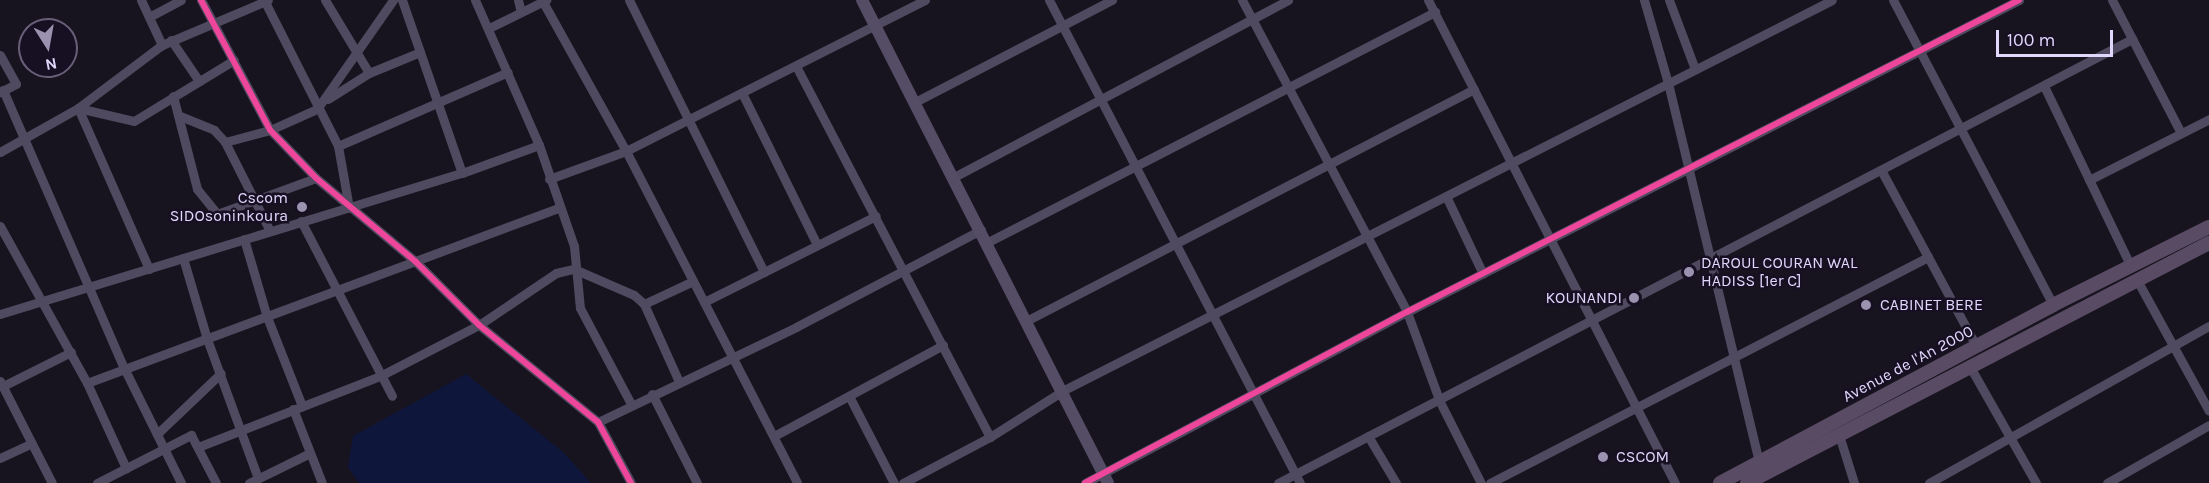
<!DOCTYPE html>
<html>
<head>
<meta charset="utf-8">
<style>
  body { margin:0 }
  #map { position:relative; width:2209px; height:483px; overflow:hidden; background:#18141f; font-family:Karla,sans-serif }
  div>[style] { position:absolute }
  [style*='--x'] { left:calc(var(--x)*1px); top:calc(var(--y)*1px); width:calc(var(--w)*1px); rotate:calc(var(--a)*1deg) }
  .water>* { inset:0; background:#0f163c }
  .street>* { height:9px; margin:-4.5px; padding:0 4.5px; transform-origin:4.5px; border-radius:4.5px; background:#4f4a5f }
  .secondary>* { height:12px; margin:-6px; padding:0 6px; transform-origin:6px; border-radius:6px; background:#544d65 }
  .primary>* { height:14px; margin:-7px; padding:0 7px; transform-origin:7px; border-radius:7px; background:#594b64 }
  .cycleway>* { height:6px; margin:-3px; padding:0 3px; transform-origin:3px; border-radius:3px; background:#ed469a }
  .dots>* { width:16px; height:16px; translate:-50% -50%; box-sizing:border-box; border:3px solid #171023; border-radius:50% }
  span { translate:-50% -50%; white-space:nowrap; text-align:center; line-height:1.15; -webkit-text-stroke:5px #171023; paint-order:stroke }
  .poi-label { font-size:16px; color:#e1d6fc }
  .right { translate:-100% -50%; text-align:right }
  .left { translate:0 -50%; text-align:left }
  .street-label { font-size:16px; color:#e1d6fc }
  .north { position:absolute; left:18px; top:18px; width:60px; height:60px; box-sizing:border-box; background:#171023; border:2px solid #685f7a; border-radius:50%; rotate:169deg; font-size:16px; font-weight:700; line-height:24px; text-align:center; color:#e1d6fc }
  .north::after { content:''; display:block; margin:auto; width:21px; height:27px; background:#9b92af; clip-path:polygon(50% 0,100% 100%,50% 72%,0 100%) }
  .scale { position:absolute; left:1996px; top:30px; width:117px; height:27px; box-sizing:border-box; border:3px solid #e1d6fc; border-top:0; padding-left:8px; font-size:18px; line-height:21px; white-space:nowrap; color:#e1d6fc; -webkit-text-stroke:4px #171023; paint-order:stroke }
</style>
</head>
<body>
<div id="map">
  <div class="water">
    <div style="clip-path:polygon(466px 374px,563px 452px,591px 483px,359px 483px,348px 467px,353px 436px)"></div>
  </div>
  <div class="street">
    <div style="--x:141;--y:0;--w:50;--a:65"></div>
    <div style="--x:201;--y:0;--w:147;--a:62"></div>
    <div style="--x:270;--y:130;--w:66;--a:46.2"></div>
    <div style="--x:316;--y:178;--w:131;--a:40"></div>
    <div style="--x:416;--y:262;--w:89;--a:45"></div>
    <div style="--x:479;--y:325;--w:154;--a:39.2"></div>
    <div style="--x:598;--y:422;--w:69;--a:61.6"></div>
    <div style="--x:264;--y:0;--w:164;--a:63.1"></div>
    <div style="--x:338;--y:146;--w:63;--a:79.9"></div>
    <div style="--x:325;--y:0;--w:85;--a:58.9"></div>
    <div style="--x:402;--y:0;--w:183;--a:70.9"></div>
    <div style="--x:475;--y:0;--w:158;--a:66.2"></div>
    <div style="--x:539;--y:145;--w:107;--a:70.9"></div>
    <div style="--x:574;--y:246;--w:62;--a:84.5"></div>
    <div style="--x:580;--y:308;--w:109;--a:62"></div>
    <div style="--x:518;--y:0;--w:12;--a:76"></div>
    <div style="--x:629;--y:0;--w:304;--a:63.6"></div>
    <div style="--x:1049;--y:0;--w:544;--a:62.54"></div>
    <div style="--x:1242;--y:0;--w:353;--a:62.1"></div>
    <div style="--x:1407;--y:312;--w:96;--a:69.9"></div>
    <div style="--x:1440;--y:402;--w:91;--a:63.2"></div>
    <div style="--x:1428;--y:0;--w:542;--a:62.92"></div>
    <div style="--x:1644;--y:0;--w:86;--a:73.9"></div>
    <div style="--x:1668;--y:83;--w:389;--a:76.5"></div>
    <div style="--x:1669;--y:0;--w:74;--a:69.4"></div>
    <div style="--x:1893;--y:0;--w:344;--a:62.3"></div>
    <div style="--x:2112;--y:0;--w:150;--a:62.6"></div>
    <div style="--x:543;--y:2;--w:171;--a:60.9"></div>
    <div style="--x:626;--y:151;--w:373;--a:62.7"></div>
    <div style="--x:149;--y:17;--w:36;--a:-28"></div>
    <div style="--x:489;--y:28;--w:64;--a:-26.2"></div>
    <div style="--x:171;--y:40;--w:50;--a:55.7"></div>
    <div style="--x:0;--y:55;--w:33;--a:61"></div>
    <div style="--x:16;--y:84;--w:18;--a:153"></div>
    <div style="--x:796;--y:66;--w:419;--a:62.4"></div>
    <div style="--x:2044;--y:86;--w:201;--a:64.3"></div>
    <div style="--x:3;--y:90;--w:305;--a:66.5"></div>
    <div style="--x:125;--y:370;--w:126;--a:63.6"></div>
    <div style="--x:742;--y:93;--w:169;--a:63.7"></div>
    <div style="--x:173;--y:96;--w:96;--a:75.5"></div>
    <div style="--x:197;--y:189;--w:32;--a:51"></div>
    <div style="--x:217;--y:214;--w:105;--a:-20"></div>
    <div style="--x:328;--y:99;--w:49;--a:-32.4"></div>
    <div style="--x:369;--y:73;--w:55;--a:-22.4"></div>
    <div style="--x:915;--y:102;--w:222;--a:-27.4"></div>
    <div style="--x:78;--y:108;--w:176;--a:66.2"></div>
    <div style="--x:78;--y:108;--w:57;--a:13.1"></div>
    <div style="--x:134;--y:121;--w:117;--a:-31.4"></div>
    <div style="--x:180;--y:116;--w:37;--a:22"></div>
    <div style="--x:214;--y:130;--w:16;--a:47"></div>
    <div style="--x:225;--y:142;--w:100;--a:63.2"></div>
    <div style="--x:225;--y:142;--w:47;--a:-14.9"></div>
    <div style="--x:270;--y:130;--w:51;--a:-24.1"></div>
    <div style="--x:317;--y:109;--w:133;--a:-55.1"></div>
    <div style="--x:338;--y:146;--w:185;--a:-23.5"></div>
    <div style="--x:0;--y:152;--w:90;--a:-29.4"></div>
    <div style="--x:78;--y:108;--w:105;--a:-36.9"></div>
    <div style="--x:162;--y:45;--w:115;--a:-23"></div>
    <div style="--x:1881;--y:170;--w:200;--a:61.6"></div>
    <div style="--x:954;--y:177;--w:378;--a:-27.9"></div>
    <div style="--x:549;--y:179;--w:82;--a:-20"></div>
    <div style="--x:626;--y:151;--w:335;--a:-26.8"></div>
    <div style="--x:2089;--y:180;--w:135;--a:-26.9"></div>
    <div style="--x:1446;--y:196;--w:86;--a:64.6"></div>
    <div style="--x:301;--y:221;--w:197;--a:62.5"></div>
    <div style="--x:0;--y:226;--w:179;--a:61"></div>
    <div style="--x:87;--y:383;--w:94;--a:65.4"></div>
    <div style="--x:244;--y:239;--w:81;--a:73.6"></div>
    <div style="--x:267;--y:317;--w:96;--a:68.5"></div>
    <div style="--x:988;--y:242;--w:503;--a:-27.23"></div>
    <div style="--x:183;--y:258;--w:84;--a:73.5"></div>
    <div style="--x:207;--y:339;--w:148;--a:69.9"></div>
    <div style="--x:2137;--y:280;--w:149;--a:61.2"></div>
    <div style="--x:704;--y:302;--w:192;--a:-26.6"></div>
    <div style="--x:644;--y:304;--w:54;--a:-25.1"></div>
    <div style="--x:0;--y:314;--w:483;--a:-17"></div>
    <div style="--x:462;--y:173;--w:82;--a:-20"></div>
    <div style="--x:1028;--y:320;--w:502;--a:-27.38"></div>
    <div style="--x:1969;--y:365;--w:136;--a:60.4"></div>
    <div style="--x:0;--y:381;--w:114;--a:63"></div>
    <div style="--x:87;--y:383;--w:502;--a:-20.38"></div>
    <div style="--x:3;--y:386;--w:76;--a:-26.6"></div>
    <div style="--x:652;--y:394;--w:100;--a:63.2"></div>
    <div style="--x:849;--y:396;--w:98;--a:62.7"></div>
    <div style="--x:293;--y:409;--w:79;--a:68.6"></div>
    <div style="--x:598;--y:422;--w:220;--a:-25.6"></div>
    <div style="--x:796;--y:327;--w:209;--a:-27.7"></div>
    <div style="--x:157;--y:434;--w:88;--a:-43.6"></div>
    <div style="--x:1839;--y:435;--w:50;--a:72.6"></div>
    <div style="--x:774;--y:436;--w:192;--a:-28.3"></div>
    <div style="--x:1368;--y:436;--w:55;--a:59.2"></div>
    <div style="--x:198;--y:447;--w:195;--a:-21.3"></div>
    <div style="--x:380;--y:376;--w:111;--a:-27.3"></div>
    <div style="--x:479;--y:325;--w:93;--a:-34"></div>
    <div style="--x:556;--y:273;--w:18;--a:-13"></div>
    <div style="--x:574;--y:269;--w:65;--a:23.4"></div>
    <div style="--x:634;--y:295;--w:13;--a:42"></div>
    <div style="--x:644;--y:304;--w:85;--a:65.8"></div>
    <div style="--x:0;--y:458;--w:35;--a:-25"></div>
    <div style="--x:97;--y:483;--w:106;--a:-27.1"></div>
    <div style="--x:191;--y:435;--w:54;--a:62.5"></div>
    <div style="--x:249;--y:483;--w:66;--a:-26.2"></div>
    <div style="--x:903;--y:483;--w:98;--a:-27.9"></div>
    <div style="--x:990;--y:437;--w:88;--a:-32.4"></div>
    <div style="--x:1064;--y:390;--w:861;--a:-26.92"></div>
    <div style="--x:1085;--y:483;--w:365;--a:-28"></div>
    <div style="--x:1407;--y:312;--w:687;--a:-27.01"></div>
    <div style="--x:1278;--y:483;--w:963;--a:-27.47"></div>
    <div style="--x:1490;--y:483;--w:493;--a:-27.3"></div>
    <div style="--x:1929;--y:483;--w:321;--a:-29.3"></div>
    <div style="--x:2107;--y:483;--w:117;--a:-29.6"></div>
  </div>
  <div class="secondary">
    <div style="--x:862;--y:0;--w:542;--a:63.01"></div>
  </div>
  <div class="primary">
    <div style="--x:1720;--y:483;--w:378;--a:-28.1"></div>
    <div style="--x:2053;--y:305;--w:174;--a:-26.6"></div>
    <div style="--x:1747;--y:483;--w:521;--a:-27.45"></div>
  </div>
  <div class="cycleway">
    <div style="--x:201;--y:0;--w:147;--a:62"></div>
    <div style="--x:270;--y:130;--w:66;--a:46.2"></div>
    <div style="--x:316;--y:178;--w:131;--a:40"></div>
    <div style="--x:416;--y:262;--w:89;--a:45"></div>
    <div style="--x:479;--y:325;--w:154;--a:39.2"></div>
    <div style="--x:598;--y:422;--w:69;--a:61.6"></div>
    <div style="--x:1085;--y:483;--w:365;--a:-28"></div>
    <div style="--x:1407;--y:312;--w:687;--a:-27.01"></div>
  </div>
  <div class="dots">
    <div style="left:302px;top:207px;background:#9b92af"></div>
    <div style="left:1689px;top:272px;background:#9b92af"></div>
    <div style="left:1634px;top:298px;background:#9b92af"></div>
    <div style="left:1866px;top:305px;background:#9b92af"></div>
    <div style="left:1603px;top:457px;background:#9b92af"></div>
  </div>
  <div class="poi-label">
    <span class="right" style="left:288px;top:207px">Cscom<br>SIDOsoninkoura</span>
    <span class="left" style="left:1701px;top:272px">DAROUL COURAN WAL<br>HADISS [1er C]</span>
    <span class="right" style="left:1622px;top:298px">KOUNANDI</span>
    <span class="left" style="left:1880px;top:305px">CABINET BERE</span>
    <span class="left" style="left:1616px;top:457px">CSCOM</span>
  </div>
  <div class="street-label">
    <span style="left:1908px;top:364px;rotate:-28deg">Avenue de l'An 2000</span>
  </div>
  <div class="north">N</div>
  <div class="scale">100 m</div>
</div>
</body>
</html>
